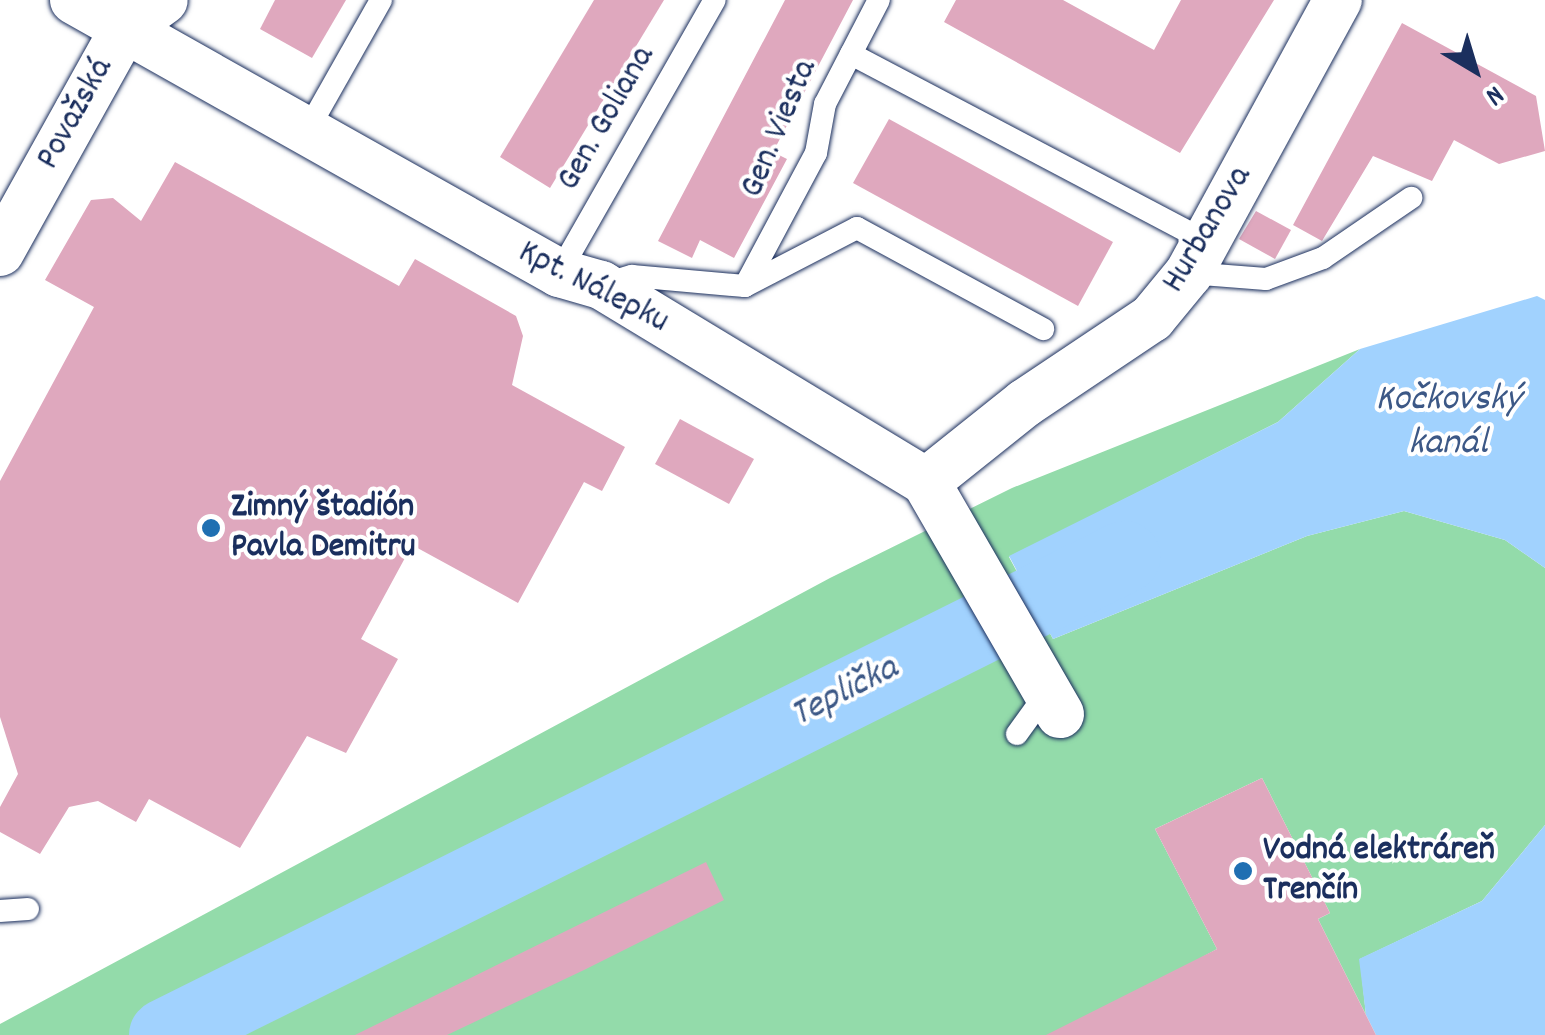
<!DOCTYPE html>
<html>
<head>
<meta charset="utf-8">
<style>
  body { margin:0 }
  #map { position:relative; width:1545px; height:1035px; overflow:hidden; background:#fff; font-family:Dekko,sans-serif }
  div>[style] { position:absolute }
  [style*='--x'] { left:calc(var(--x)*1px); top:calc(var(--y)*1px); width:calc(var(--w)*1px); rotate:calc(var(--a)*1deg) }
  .green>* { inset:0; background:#93dbaa }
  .water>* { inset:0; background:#a1d2fe }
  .river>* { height:72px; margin:-36px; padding:0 36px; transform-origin:36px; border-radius:36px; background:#a1d2fe }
  .building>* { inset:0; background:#dfa8be }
  .roads { filter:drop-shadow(0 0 2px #1b2f5e) drop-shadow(0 0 2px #1b2f5e) }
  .lane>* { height:22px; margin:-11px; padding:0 11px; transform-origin:11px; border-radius:11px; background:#fff }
  .street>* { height:48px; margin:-24px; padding:0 24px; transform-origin:24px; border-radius:24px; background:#fff }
  .dots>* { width:28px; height:28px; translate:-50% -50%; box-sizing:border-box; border:5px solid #fff; border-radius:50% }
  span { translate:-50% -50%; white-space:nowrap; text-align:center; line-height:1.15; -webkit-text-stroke:8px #fff; paint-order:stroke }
  .street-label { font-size:35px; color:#1b2f5e }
  .poi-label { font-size:35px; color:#1b2f5e; font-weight:700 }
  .left { translate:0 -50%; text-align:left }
  .water-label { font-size:38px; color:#3c5886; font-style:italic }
  .north { position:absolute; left:1425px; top:20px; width:100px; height:100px; -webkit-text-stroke:8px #fff; paint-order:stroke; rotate:142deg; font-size:28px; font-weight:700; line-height:40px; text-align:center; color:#1b2f5e }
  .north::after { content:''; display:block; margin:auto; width:35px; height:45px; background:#1b2f5e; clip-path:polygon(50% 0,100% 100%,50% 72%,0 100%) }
</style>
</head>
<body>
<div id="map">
  <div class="green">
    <div style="clip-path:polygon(1360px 349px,1278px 422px,1009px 557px,1053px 639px,1307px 536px,1404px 511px,1505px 540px,1545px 568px,1545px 825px,1482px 901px,1360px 959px,1366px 1015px,1318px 919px,1330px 913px,1262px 778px,1155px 829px,1217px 949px,1062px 1035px,0 1035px,0 1024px,830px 578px,1012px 488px)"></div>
  </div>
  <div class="water">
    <div style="clip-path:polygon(1537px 296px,1545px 300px,1545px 568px,1505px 540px,1404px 511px,1307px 536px,1053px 639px,1009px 556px,1278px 422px,1360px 349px)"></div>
    <div style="clip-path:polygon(1545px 825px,1545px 1035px,1376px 1035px,1366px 1015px,1359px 959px,1482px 901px)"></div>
  </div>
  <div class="river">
    <div style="--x:165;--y:1035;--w:1072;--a:-26.49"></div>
  </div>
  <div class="building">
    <div style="clip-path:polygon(275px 0,346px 0,312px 58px,260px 29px)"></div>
    <div style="clip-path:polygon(594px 0,664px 0,550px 188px,500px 157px)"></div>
    <div style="clip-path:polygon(785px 0,853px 0,773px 152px,787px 159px,734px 258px,700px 240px,692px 258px,658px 241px)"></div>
    <div style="clip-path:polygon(956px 0,1063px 0,1154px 50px,1181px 0,1274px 0,1180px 153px,944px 22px)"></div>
    <div style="clip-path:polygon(1402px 23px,1536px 96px,1545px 151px,1499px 164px,1454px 140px,1432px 181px,1373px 156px,1322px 241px,1293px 225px)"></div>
    <div style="clip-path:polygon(889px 119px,1113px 242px,1078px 306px,853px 183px)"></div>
    <div style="clip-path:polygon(175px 162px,399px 286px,415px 259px,516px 316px,523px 336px,512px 385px,625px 447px,602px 491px,584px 482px,518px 603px,412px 545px,361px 639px,398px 659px,346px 753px,307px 736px,240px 848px,149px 799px,136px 822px,98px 801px,69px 807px,40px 854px,0 832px,0 807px,18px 774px,0 717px,0 481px,94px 307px,45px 280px,91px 200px,113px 198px,141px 221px)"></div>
    <div style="clip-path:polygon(1256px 211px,1291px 230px,1275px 259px,1239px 239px)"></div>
    <div style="clip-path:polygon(680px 419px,754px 459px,729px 504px,655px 464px)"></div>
    <div style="clip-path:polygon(1262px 778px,1330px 913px,1318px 919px,1376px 1035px,1046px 1035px,1217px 949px,1155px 829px)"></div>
    <div style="clip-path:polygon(706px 862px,724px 900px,584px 970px,447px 1035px,355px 1035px)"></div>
  </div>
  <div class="roads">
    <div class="lane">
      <div style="--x:851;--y:54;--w:401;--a:27.8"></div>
      <div style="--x:307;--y:131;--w:150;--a:-60.5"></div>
      <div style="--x:559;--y:273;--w:314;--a:-60.3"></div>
      <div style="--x:1189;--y:273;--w:77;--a:4.5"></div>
      <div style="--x:1266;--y:279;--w:61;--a:-20.2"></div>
      <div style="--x:1323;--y:258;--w:107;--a:-34.3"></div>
      <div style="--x:605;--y:284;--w:28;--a:-17"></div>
      <div style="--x:632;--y:276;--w:113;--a:5.1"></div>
      <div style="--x:745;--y:286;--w:126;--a:-27.4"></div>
      <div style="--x:857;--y:228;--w:212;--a:28.5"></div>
      <div style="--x:745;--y:286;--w:151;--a:-61.9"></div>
      <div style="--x:816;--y:153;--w:50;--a:-79.6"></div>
      <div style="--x:825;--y:104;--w:117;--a:-62.6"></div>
      <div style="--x:1017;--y:734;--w:53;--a:-54.2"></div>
      <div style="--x:0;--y:911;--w:28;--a:-4"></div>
    </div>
    <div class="street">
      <div style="--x:74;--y:0;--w:557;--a:29.37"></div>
      <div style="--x:559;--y:273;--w:44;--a:15.9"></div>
      <div style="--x:601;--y:285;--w:380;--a:31.2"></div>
      <div style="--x:926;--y:482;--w:268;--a:60"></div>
      <div style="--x:0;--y:252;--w:255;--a:-60.9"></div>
      <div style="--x:124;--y:29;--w:49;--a:-35.9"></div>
      <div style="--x:926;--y:482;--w:127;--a:-38.6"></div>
      <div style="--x:1025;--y:403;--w:153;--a:-33.8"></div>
      <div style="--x:1152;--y:318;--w:58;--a:-50.6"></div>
      <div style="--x:1189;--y:273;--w:311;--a:-61.4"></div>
    </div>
  </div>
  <div class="dots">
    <div style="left:211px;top:528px;background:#1f6fb2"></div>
    <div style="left:1243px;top:871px;background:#1f6fb2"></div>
  </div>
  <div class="street-label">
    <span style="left:76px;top:114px;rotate:-61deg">Považská</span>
    <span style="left:607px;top:119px;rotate:-60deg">Gen. Goliana</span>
    <span style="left:780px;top:129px;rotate:-67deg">Gen. Viesta</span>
    <span style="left:1208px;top:230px;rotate:-59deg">Hurbanova</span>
    <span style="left:593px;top:288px;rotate:27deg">Kpt. Nálepku</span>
  </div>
  <div class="poi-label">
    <span class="left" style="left:231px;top:528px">Zimný štadión<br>Pavla Demitru</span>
    <span class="left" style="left:1263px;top:871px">Vodná elektráreň<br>Trenčín</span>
  </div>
  <div class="water-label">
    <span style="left:1448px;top:423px">Kočkovský<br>kanál</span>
    <span style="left:845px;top:693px;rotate:-27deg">Teplička</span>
  </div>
  <div class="north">N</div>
</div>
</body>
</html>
